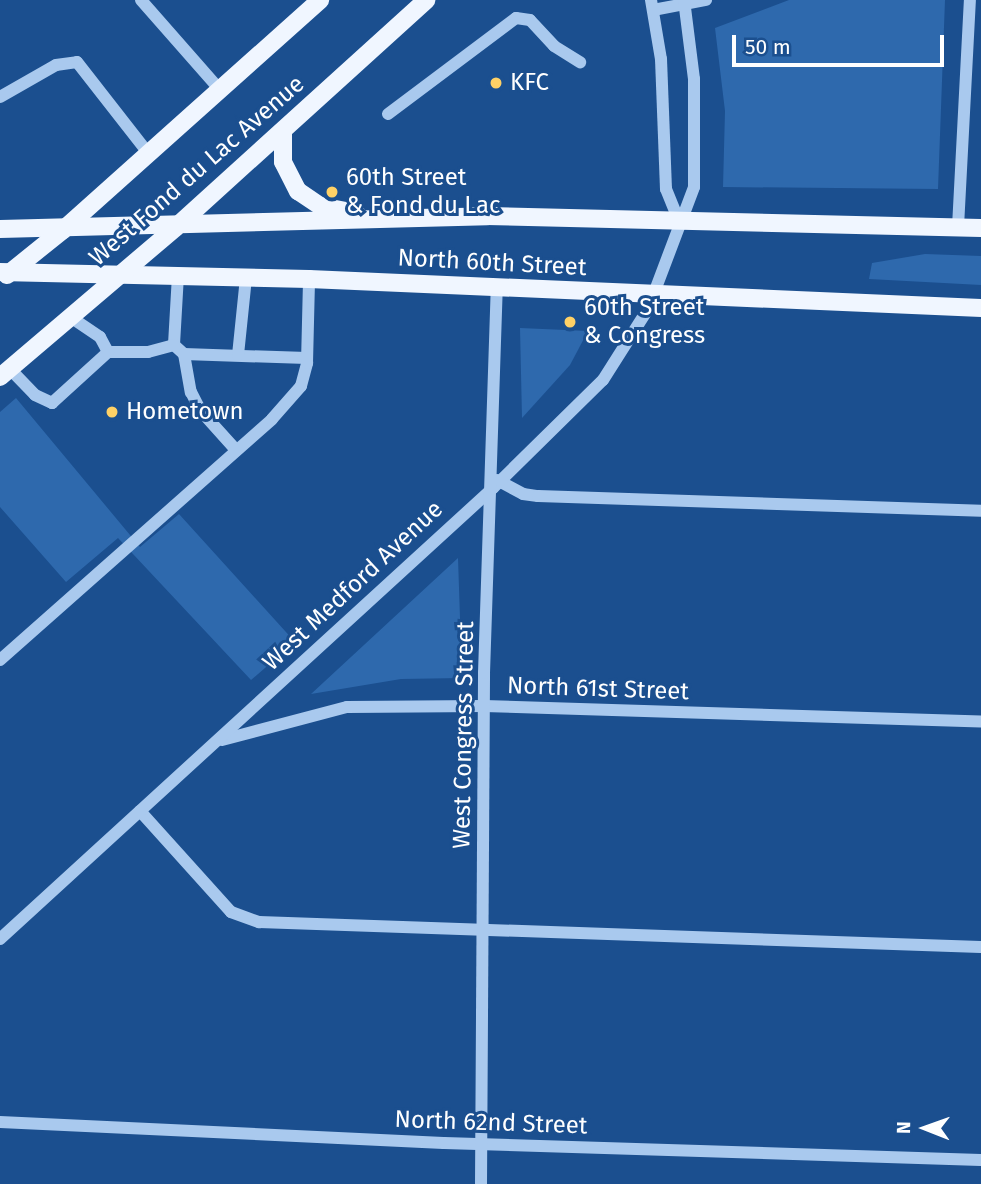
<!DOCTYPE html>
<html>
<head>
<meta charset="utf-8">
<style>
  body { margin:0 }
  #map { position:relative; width:981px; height:1184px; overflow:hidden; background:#1b4f8f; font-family:"Fira Sans",sans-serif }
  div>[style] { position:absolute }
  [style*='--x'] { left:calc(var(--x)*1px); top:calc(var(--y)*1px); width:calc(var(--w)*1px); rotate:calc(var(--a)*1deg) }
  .green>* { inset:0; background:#2e69ad }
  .minor>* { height:12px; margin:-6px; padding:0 6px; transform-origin:6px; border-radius:6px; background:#a9c9ee }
  .major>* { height:18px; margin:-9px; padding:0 9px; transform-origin:9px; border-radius:9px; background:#f0f6ff }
  .dots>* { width:19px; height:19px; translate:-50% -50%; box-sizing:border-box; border:4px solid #1b4f8f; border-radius:50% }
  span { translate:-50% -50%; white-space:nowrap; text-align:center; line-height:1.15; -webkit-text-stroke:6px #1b4f8f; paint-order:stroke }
  .poi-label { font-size:24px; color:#fff }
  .left { translate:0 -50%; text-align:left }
  .street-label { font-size:24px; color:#fff }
  .north { position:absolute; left:890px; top:1093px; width:70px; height:70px; -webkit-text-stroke:5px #1b4f8f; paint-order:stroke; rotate:271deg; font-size:19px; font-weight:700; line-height:28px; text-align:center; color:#fff }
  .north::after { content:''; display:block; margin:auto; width:24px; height:32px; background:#fff; clip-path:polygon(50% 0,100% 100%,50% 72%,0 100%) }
  .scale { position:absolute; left:732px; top:35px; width:212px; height:32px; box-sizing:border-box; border:4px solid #fff; border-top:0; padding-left:9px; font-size:21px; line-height:24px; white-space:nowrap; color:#fff; -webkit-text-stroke:5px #1b4f8f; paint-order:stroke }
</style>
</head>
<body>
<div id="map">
  <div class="green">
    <div style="clip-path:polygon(789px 0,945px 0,938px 189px,723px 187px,725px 111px,715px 28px)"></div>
    <div style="clip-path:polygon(925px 254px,981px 256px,981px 285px,869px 279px,872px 263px)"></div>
    <div style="clip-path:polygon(520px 328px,588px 331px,570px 365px,522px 418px)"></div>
    <div style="clip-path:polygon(16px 398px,140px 547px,179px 514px,295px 642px,251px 680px,118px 538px,66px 582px,0 507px,0 412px)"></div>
    <div style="clip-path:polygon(458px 558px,462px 678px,401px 679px,311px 694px)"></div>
  </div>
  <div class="minor">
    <div style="--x:141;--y:0;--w:120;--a:48.7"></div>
    <div style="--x:651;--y:0;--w:60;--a:80.4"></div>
    <div style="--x:661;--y:59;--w:130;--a:87.8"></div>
    <div style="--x:666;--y:189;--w:37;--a:68"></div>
    <div style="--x:653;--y:10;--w:54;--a:-10.7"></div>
    <div style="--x:0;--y:97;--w:64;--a:-29.7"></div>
    <div style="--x:56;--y:65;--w:21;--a:-8"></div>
    <div style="--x:77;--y:62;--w:115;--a:52"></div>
    <div style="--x:388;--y:114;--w:160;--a:-36.9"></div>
    <div style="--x:516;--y:18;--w:14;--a:8"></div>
    <div style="--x:530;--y:20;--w:35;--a:47"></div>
    <div style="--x:554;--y:46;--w:31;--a:32"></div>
    <div style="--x:958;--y:227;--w:227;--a:-87"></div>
    <div style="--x:178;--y:275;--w:70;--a:93.3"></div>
    <div style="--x:174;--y:345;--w:13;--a:42"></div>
    <div style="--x:184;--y:354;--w:123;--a:1.9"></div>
    <div style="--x:108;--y:352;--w:40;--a:0"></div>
    <div style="--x:148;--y:352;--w:27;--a:-15"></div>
    <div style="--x:184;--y:354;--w:39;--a:80"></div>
    <div style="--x:191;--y:392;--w:20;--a:63"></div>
    <div style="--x:200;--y:410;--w:54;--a:48"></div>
    <div style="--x:238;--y:355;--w:78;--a:-84.1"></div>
    <div style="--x:10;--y:369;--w:36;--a:46"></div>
    <div style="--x:35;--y:395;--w:19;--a:25"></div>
    <div style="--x:52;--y:403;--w:76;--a:-42.3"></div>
    <div style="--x:108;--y:352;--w:17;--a:-118"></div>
    <div style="--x:100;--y:337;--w:37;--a:-146"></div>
    <div style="--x:497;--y:480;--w:30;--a:28"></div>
    <div style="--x:523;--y:494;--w:15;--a:8"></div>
    <div style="--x:538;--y:496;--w:443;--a:1.9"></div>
    <div style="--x:0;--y:660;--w:363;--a:-41.5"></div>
    <div style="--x:272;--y:419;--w:44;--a:-48.7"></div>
    <div style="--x:301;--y:386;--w:24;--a:-75"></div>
    <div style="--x:307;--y:363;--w:84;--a:-88.6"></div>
    <div style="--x:222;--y:740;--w:129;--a:-14.8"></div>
    <div style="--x:347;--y:707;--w:137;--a:-0.4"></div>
    <div style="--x:484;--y:706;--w:497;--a:1.8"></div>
    <div style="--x:140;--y:811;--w:136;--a:48"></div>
    <div style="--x:231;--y:912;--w:30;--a:20"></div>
    <div style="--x:259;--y:922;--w:722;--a:1.98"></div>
    <div style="--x:0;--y:939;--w:668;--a:-42.45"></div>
    <div style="--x:493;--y:488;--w:154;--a:-44.5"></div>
    <div style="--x:603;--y:380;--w:84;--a:-57.6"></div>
    <div style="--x:648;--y:309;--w:130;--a:-69.3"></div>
    <div style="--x:694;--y:187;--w:108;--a:-90"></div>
    <div style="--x:694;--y:79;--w:80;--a:-97.2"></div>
    <div style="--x:0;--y:1122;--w:444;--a:2.7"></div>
    <div style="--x:444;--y:1143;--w:537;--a:1.81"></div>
    <div style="--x:481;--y:1184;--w:511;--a:-89.66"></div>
    <div style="--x:484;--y:673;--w:387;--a:-88.1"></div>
  </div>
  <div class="major">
    <div style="--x:283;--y:131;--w:31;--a:90"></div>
    <div style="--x:283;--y:162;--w:33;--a:63"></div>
    <div style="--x:298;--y:191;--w:27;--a:34"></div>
    <div style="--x:320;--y:206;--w:37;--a:11"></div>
    <div style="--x:0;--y:229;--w:487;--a:-1.5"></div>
    <div style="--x:487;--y:216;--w:494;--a:1.4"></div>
    <div style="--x:0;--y:272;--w:309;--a:1.3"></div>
    <div style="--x:309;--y:279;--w:673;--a:2.47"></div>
    <div style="--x:7;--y:275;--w:72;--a:-38.8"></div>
    <div style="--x:63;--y:230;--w:345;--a:-41.8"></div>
    <div style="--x:0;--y:377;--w:231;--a:-40.4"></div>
    <div style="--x:176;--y:227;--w:338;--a:-42.2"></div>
  </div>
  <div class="dots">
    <div style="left:496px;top:83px;background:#ffd166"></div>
    <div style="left:332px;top:192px;background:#ffd166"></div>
    <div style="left:570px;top:322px;background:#ffd166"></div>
    <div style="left:112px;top:412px;background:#ffd166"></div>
  </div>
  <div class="poi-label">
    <span class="left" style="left:510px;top:83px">KFC</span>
    <span class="left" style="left:346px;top:192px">60th Street<br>&amp; Fond du Lac</span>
    <span class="left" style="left:584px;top:322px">60th Street<br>&amp; Congress</span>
    <span class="left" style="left:126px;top:412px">Hometown</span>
  </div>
  <div class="street-label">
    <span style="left:197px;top:171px;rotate:-41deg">West Fond du Lac Avenue</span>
    <span style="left:492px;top:263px;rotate:3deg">North 60th Street</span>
    <span style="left:353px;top:586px;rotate:-43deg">West Medford Avenue</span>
    <span style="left:598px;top:689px;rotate:2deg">North 61st Street</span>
    <span style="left:464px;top:735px;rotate:-89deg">West Congress Street</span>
    <span style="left:491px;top:1123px;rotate:2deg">North 62nd Street</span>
  </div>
  <div class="north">N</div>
  <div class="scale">50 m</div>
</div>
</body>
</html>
